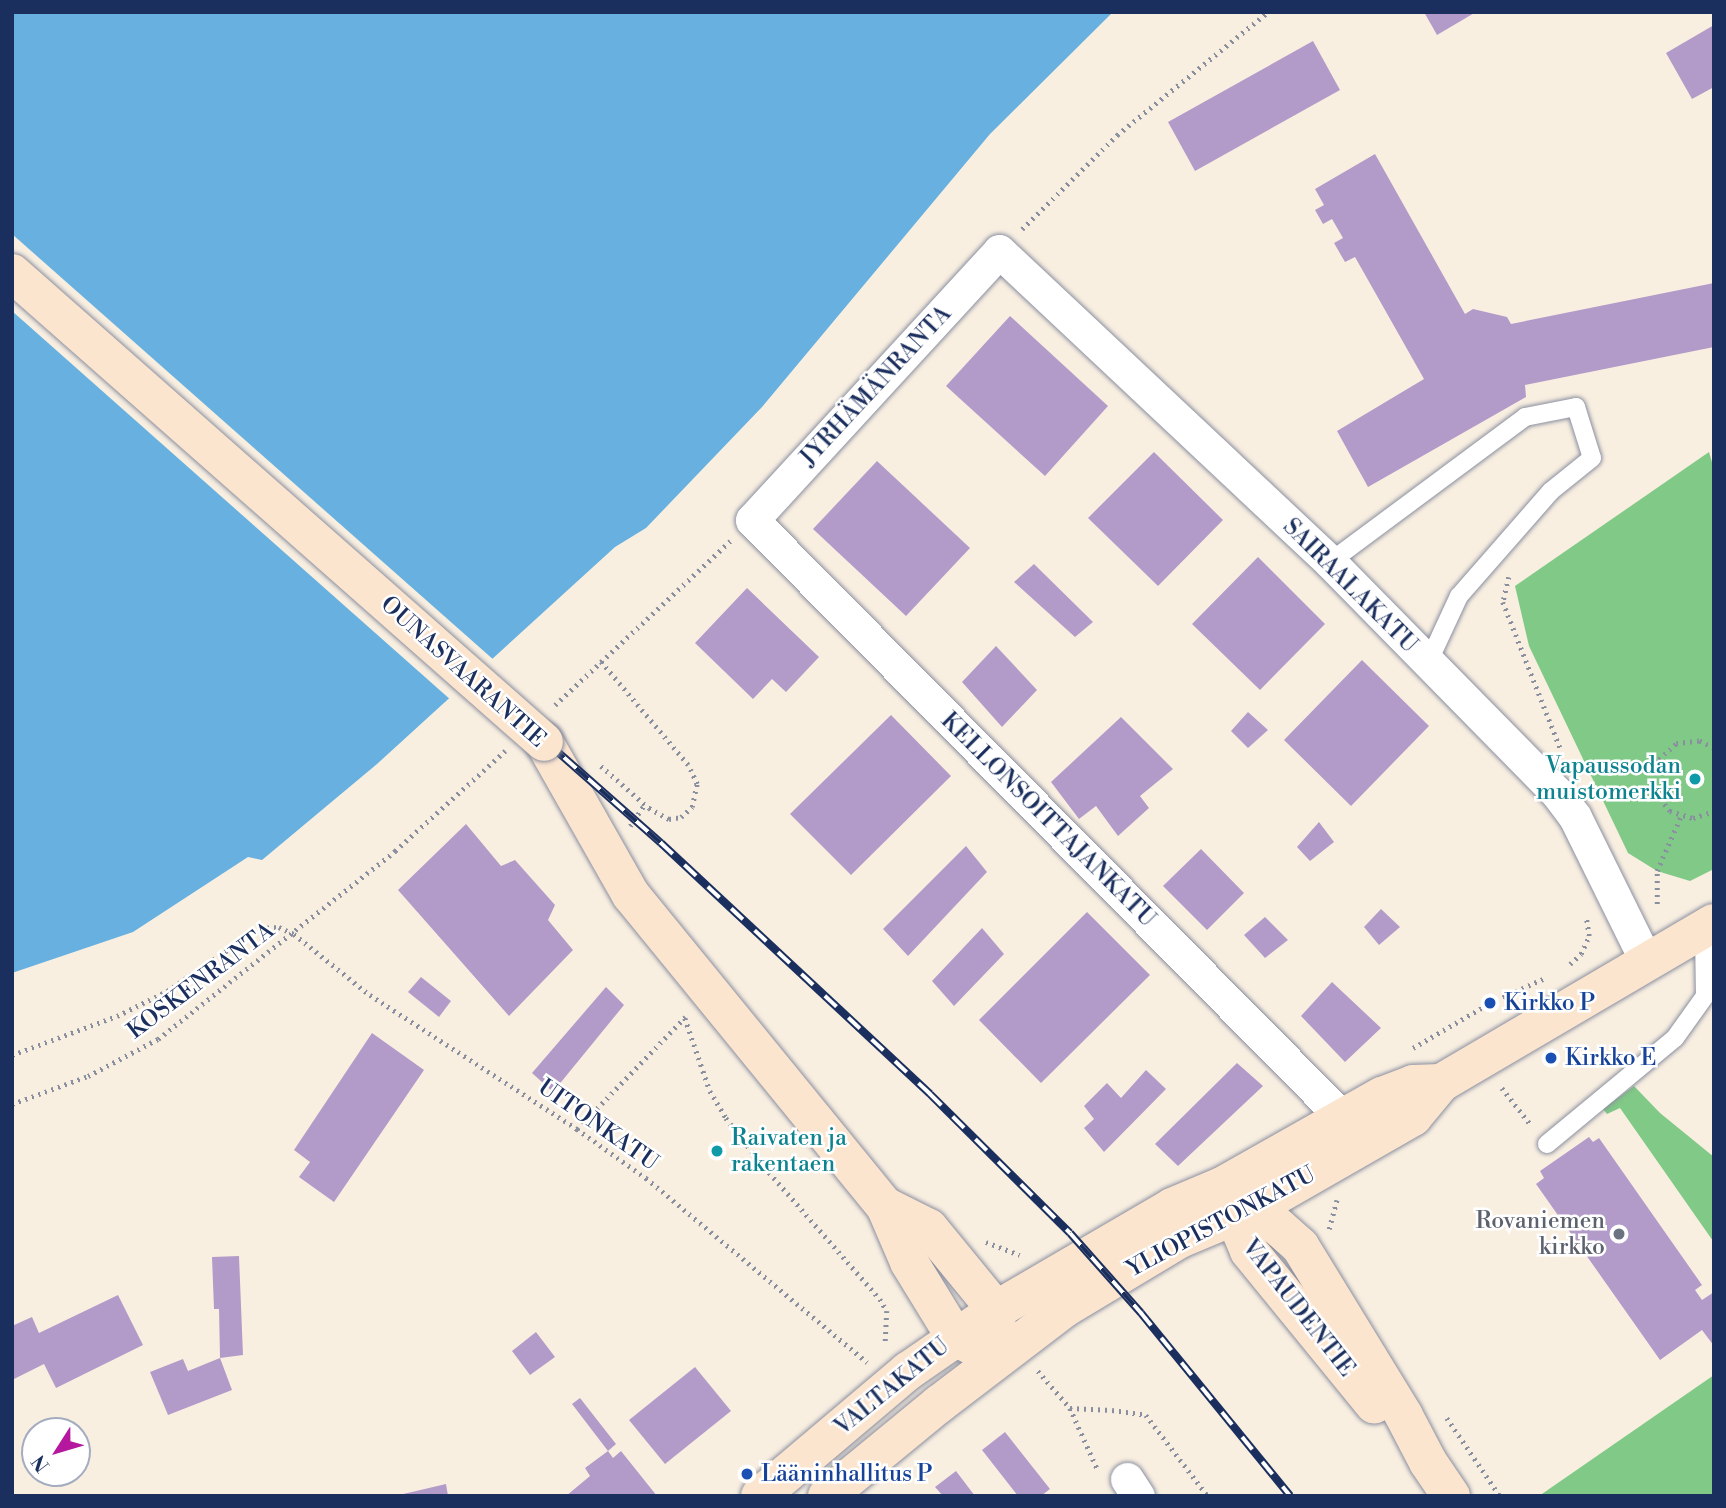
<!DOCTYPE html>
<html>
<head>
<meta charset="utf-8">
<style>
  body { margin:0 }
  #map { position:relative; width:1726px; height:1508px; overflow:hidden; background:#f9efe1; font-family:"Libre Bodoni",serif }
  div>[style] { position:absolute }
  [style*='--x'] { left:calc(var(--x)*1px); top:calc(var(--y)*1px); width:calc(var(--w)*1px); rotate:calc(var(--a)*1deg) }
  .green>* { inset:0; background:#80c986 }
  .water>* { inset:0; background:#67b0df }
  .pier>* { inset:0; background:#f9efe1 }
  .building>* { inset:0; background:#b39bc9 }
  .path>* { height:4.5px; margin-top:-2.25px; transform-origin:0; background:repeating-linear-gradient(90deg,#8a8fa0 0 2px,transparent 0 7px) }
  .roads { filter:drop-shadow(0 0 2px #8a8fa0) drop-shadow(0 0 2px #8a8fa0) }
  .lane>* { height:18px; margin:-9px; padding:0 9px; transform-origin:9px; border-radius:9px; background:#fff }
  .street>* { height:33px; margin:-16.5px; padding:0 16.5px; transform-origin:16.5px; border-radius:16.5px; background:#fff }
  .secondary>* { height:38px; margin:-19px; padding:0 19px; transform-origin:19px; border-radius:19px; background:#fce5cf }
  .rail>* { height:8px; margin-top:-4px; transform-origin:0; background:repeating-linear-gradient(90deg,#fff 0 16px,#1b2f5e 0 32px); box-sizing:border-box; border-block:2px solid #1b2f5e }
  .bridges { filter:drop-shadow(0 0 2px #8a8fa0) drop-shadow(0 0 2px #8a8fa0) }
  .secondary-bridge>* { height:38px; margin:-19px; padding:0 19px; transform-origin:19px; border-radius:19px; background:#fce5cf }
  .dots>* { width:19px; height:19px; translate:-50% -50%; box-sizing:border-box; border:4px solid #fff; border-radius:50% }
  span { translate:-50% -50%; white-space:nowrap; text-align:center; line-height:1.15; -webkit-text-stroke:5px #fff; paint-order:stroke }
  .street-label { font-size:23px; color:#1b2f5e }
  .culture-label { font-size:23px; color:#0d838f }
  .right { translate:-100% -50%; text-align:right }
  .left { translate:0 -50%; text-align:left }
  .transit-label { font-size:23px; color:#164399 }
  .worship-label { font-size:23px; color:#5b616d }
  .frame { position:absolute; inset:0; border:14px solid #1b2f5e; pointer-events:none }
  .north { position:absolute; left:21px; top:1417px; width:70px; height:70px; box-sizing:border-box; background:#fff; border:2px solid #a4acbf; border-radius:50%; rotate:233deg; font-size:19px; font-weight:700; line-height:28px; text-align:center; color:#1b2f5e }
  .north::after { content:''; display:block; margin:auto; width:24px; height:32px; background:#b5179e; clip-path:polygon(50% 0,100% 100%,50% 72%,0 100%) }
</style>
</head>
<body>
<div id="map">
  <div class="green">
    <div style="clip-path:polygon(1709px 452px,1714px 469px,1714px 869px,1690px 881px,1657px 871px,1628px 853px,1529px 646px,1515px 586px)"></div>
    <div style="clip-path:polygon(1634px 1086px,1660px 1113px,1714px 1157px,1713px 1241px,1620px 1108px,1607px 1114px,1603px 1109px)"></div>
    <div style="clip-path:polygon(1714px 1375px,1714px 1496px,1539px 1496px)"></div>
  </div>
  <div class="water">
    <div style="clip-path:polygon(12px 12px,1113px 12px,990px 134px,762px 407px,646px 528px,615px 547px,377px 764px,262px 860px,248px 857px,133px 932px,12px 973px)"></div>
  </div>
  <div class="pier">
    <div style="clip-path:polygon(12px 234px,495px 661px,452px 701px,12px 311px)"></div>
  </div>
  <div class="building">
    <div style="clip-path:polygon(1424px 12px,1476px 12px,1437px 35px)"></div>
    <div style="clip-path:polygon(1714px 25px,1714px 87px,1692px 99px,1666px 53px)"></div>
    <div style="clip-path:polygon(1313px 41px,1340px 90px,1195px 171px,1168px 122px)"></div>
    <div style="clip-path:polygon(1375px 154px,1465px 314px,1473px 309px,1507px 317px,1511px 324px,1714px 283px,1714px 347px,1525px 385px,1526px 397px,1368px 487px,1337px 431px,1424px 379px,1355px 257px,1345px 262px,1334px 243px,1343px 238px,1332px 219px,1323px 224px,1315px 210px,1324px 205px,1315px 189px)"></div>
    <div style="clip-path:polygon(1010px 316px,1108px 406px,1045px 476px,946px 386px)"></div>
    <div style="clip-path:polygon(1154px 452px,1223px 520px,1158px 586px,1088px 518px)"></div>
    <div style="clip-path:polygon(877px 461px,970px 548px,906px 616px,813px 529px)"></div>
    <div style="clip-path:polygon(1258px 557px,1325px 624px,1260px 690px,1192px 624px)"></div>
    <div style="clip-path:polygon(1034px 564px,1093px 622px,1075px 637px,1014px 582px)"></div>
    <div style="clip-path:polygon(747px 588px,819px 657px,786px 692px,772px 679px,753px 699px,695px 643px)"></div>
    <div style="clip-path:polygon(996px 646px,1037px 690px,1002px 727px,962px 682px)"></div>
    <div style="clip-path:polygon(1362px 660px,1429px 726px,1351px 806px,1284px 740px)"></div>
    <div style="clip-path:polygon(1248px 712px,1268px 730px,1248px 748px,1231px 731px)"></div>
    <div style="clip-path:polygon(891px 715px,951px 776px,851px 875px,790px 814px)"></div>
    <div style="clip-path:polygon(1121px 717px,1173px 769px,1140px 796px,1149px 808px,1118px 836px,1096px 806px,1079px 819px,1051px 782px)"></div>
    <div style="clip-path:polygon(1319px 822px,1334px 842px,1310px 861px,1297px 847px)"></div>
    <div style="clip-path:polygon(466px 824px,501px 866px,515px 860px,555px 905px,548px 920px,573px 950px,509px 1016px,398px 890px)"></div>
    <div style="clip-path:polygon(966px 846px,987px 872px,908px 956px,883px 929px)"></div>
    <div style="clip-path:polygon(1201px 849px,1244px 893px,1207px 930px,1163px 886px)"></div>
    <div style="clip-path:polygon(1381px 909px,1400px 927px,1379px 945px,1364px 927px)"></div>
    <div style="clip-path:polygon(1087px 912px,1150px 975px,1041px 1083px,979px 1020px)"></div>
    <div style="clip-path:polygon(1265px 917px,1288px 940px,1265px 958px,1244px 935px)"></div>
    <div style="clip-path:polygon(982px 928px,1004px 954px,954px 1006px,932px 981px)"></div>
    <div style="clip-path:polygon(421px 977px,451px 1001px,439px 1017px,408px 992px)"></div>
    <div style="clip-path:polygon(1332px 982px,1381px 1028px,1345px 1062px,1301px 1016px)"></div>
    <div style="clip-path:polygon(606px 987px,624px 1005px,553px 1092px,532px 1073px)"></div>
    <div style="clip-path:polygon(372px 1033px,424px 1070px,334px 1202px,299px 1177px,310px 1162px,294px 1150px)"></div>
    <div style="clip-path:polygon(1237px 1063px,1263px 1086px,1178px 1166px,1155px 1144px)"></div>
    <div style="clip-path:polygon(1146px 1070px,1166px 1089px,1104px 1152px,1084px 1128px,1094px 1119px,1084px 1106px,1107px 1083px,1121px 1098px)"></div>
    <div style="clip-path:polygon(1589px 1137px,1593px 1142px,1599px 1138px,1702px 1285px,1695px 1290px,1702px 1300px,1714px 1292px,1714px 1346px,1702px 1330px,1660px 1360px,1536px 1184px,1544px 1178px,1540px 1171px)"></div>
    <div style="clip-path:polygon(239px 1256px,243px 1355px,220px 1358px,219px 1309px,214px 1309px,212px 1257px)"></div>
    <div style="clip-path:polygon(118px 1295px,143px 1345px,56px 1388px,44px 1364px,12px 1380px,12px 1326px,32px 1317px,39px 1333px)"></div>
    <div style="clip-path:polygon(536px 1332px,555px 1357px,530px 1375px,512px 1351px)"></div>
    <div style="clip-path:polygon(220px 1358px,232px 1390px,168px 1415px,150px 1372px,183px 1359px,188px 1371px)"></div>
    <div style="clip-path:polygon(695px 1367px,731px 1411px,665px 1464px,629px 1420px)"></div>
    <div style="clip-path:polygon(580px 1398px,616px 1444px,608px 1451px,572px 1404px)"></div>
    <div style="clip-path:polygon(1005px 1432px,1050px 1489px,1041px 1496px,1018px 1496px,982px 1450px)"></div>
    <div style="clip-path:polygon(608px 1451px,613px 1458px,621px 1451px,657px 1496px,566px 1496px,590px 1476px,585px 1468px)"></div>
    <div style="clip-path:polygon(956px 1471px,975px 1496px,943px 1496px,935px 1487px)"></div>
    <div style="clip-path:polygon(446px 1484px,448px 1496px,399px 1496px,399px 1495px)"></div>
  </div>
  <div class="path">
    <div style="--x:1022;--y:229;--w:134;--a:-44.7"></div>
    <div style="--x:1117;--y:135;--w:195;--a:-39.2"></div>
    <div style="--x:1509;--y:577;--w:26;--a:103"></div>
    <div style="--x:1503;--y:602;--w:159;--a:68.6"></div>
    <div style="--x:555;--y:705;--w:240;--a:-43.1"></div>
    <div style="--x:1714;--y:748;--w:17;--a:-155"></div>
    <div style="--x:1699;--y:741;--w:23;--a:173"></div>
    <div style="--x:1676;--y:744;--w:23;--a:137"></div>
    <div style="--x:1659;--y:760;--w:23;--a:103"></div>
    <div style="--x:1654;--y:782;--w:11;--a:80"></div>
    <div style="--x:1656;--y:793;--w:23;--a:52"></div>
    <div style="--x:1670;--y:811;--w:24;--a:17"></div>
    <div style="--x:1693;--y:818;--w:22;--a:-18"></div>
    <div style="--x:601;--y:766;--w:64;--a:41.2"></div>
    <div style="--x:649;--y:808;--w:23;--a:29"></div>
    <div style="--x:669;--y:819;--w:12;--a:-9"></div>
    <div style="--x:681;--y:817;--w:15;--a:-42"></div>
    <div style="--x:692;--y:807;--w:24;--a:-78"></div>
    <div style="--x:697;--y:784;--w:21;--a:-115"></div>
    <div style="--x:688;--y:765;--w:135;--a:-130.2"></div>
    <div style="--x:630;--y:826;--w:27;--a:-56"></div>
    <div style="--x:1657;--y:904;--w:33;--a:-90"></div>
    <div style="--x:1657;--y:871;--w:60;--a:-66.4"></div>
    <div style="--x:1570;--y:964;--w:15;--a:-42"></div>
    <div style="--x:1581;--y:954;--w:20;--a:-66"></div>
    <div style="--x:1589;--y:936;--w:20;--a:-99"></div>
    <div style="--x:685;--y:1018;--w:77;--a:71.1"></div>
    <div style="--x:710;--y:1091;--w:31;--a:59"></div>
    <div style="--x:726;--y:1118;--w:56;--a:52.3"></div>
    <div style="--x:760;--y:1162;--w:182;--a:48.8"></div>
    <div style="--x:880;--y:1299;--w:14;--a:60"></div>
    <div style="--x:887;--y:1311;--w:33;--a:93"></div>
    <div style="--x:1413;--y:1048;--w:89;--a:-30.3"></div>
    <div style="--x:1490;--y:1003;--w:60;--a:-24.4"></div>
    <div style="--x:12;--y:1055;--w:112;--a:-20.4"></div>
    <div style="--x:117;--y:1016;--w:56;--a:-26.6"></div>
    <div style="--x:167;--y:991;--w:112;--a:-34.1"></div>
    <div style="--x:260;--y:928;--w:19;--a:-3"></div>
    <div style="--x:279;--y:927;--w:17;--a:25"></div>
    <div style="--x:294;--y:934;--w:97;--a:38.8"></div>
    <div style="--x:370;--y:995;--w:247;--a:32.9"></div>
    <div style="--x:577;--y:1129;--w:85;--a:35.4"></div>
    <div style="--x:646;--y:1178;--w:288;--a:39.8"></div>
    <div style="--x:1502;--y:1088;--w:47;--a:51.9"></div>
    <div style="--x:12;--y:1104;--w:81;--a:-20.2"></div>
    <div style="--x:88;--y:1076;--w:79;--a:-27.9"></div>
    <div style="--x:158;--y:1039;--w:303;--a:-38.4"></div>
    <div style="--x:395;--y:851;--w:149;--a:-42.3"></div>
    <div style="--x:577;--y:1129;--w:156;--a:-46"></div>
    <div style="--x:1329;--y:1229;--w:30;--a:-75"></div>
    <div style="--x:986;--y:1242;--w:36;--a:21"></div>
    <div style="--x:1038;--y:1371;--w:49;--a:49.1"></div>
    <div style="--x:1070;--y:1408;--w:42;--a:2.7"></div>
    <div style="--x:1112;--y:1410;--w:34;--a:8"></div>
    <div style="--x:1146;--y:1415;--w:102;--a:52.6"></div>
    <div style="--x:1070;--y:1408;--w:66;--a:65.8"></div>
    <div style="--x:1447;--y:1418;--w:94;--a:55.8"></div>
  </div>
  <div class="roads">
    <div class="lane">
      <div style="--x:1330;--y:562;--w:243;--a:-36.6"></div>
      <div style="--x:1525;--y:417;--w:52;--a:-11.1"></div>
      <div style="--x:1576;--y:407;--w:53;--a:72.6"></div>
      <div style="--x:1592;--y:458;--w:53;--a:141.2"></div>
      <div style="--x:1551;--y:491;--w:140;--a:131.2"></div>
      <div style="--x:1459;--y:596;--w:76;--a:114.9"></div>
      <div style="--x:1547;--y:1144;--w:166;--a:-39.6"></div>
      <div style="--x:1675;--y:1038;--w:52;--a:-54.5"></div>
      <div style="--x:1705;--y:996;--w:67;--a:-90.9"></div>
    </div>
    <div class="street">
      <div style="--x:1344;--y:1119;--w:842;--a:-134.66"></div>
      <div style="--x:752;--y:520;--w:365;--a:-47.4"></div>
      <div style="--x:999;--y:251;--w:454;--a:43.2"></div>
      <div style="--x:1330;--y:562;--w:324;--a:45.5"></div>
      <div style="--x:1557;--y:793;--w:30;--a:53"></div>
      <div style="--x:1575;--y:817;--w:163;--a:63.7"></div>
      <div style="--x:1127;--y:1479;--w:20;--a:57"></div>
    </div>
    <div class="secondary">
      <div style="--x:544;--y:742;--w:176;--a:60.4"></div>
      <div style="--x:631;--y:895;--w:402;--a:50.8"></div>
      <div style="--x:885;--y:1206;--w:61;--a:66.8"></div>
      <div style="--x:909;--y:1262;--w:88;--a:58.5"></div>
      <div style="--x:955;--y:1337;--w:27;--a:27"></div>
      <div style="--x:1224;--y:1192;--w:64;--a:67"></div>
      <div style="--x:1249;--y:1251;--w:198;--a:50.8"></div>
      <div style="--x:1235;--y:1195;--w:24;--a:30"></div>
      <div style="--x:1256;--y:1207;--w:59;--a:41.6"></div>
      <div style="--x:1300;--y:1246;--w:199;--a:58.5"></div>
      <div style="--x:1404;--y:1416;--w:52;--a:62.4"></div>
      <div style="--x:1428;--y:1462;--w:41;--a:55.9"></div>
      <div style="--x:885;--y:1206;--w:49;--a:26.6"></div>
      <div style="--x:929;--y:1228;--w:106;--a:50.7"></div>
      <div style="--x:996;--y:1310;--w:25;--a:88"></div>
      <div style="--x:760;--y:1496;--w:194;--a:-40.2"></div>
      <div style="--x:908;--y:1371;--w:107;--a:-34.7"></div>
      <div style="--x:996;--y:1310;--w:204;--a:-30.3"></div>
      <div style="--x:1172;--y:1207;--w:54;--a:-22.8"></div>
      <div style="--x:1222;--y:1186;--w:184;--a:-29.4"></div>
      <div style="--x:1382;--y:1096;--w:33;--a:-21"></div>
      <div style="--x:1413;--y:1084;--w:28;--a:-2"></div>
      <div style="--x:827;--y:1496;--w:145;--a:-39.4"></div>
      <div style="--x:939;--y:1404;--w:158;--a:-37.3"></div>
      <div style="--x:1065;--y:1308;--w:134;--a:-31"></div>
      <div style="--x:1180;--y:1239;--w:82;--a:-22.8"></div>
      <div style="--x:1256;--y:1207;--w:181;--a:-29.8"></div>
      <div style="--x:1413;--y:1117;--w:44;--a:-50.5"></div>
      <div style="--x:1441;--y:1083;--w:316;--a:-30.4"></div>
    </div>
  </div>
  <div class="rail">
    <div style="--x:12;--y:271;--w:865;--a:41.39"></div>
    <div style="--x:661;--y:843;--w:368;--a:43"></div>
    <div style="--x:930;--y:1094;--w:197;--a:44.8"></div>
    <div style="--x:1070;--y:1233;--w:107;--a:48.4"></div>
    <div style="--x:1141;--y:1313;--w:236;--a:50.8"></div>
  </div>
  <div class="bridges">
    <div class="secondary-bridge">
      <div style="--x:12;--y:273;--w:709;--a:41.4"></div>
    </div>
  </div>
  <div class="dots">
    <div style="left:1695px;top:779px;background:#0f9aa8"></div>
    <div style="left:1490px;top:1003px;background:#1a4fb4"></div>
    <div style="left:1551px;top:1058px;background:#1a4fb4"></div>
    <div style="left:717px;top:1151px;background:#0f9aa8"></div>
    <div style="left:1619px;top:1234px;background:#6b7280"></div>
    <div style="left:747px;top:1474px;background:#1a4fb4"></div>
  </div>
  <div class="street-label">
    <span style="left:876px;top:386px;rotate:-47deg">JYRHÄMÄNRANTA</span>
    <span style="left:1350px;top:586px;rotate:45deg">SAIRAALAKATU</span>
    <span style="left:463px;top:672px;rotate:42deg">OUNASVAARANTIE</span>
    <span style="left:1048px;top:820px;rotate:45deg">KELLONSOITTAJANKATU</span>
    <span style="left:201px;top:981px;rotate:-37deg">KOSKENRANTA</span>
    <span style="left:598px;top:1125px;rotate:35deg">UITONKATU</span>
    <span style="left:1221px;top:1222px;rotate:-28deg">YLIOPISTONKATU</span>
    <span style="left:1298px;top:1308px;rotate:52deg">VAPAUDENTIE</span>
    <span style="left:892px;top:1387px;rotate:-39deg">VALTAKATU</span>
  </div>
  <div class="culture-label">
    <span class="right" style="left:1681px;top:779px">Vapaussodan<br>muistomerkki</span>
    <span class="left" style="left:731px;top:1151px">Raivaten ja<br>rakentaen</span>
  </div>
  <div class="transit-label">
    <span class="left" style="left:1504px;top:1003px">Kirkko P</span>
    <span class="left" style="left:1565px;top:1058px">Kirkko E</span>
    <span class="left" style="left:761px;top:1474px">Lääninhallitus P</span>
  </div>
  <div class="worship-label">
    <span class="right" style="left:1605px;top:1234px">Rovaniemen<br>kirkko</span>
  </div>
  <div class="frame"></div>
  <div class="north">N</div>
</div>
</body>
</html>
